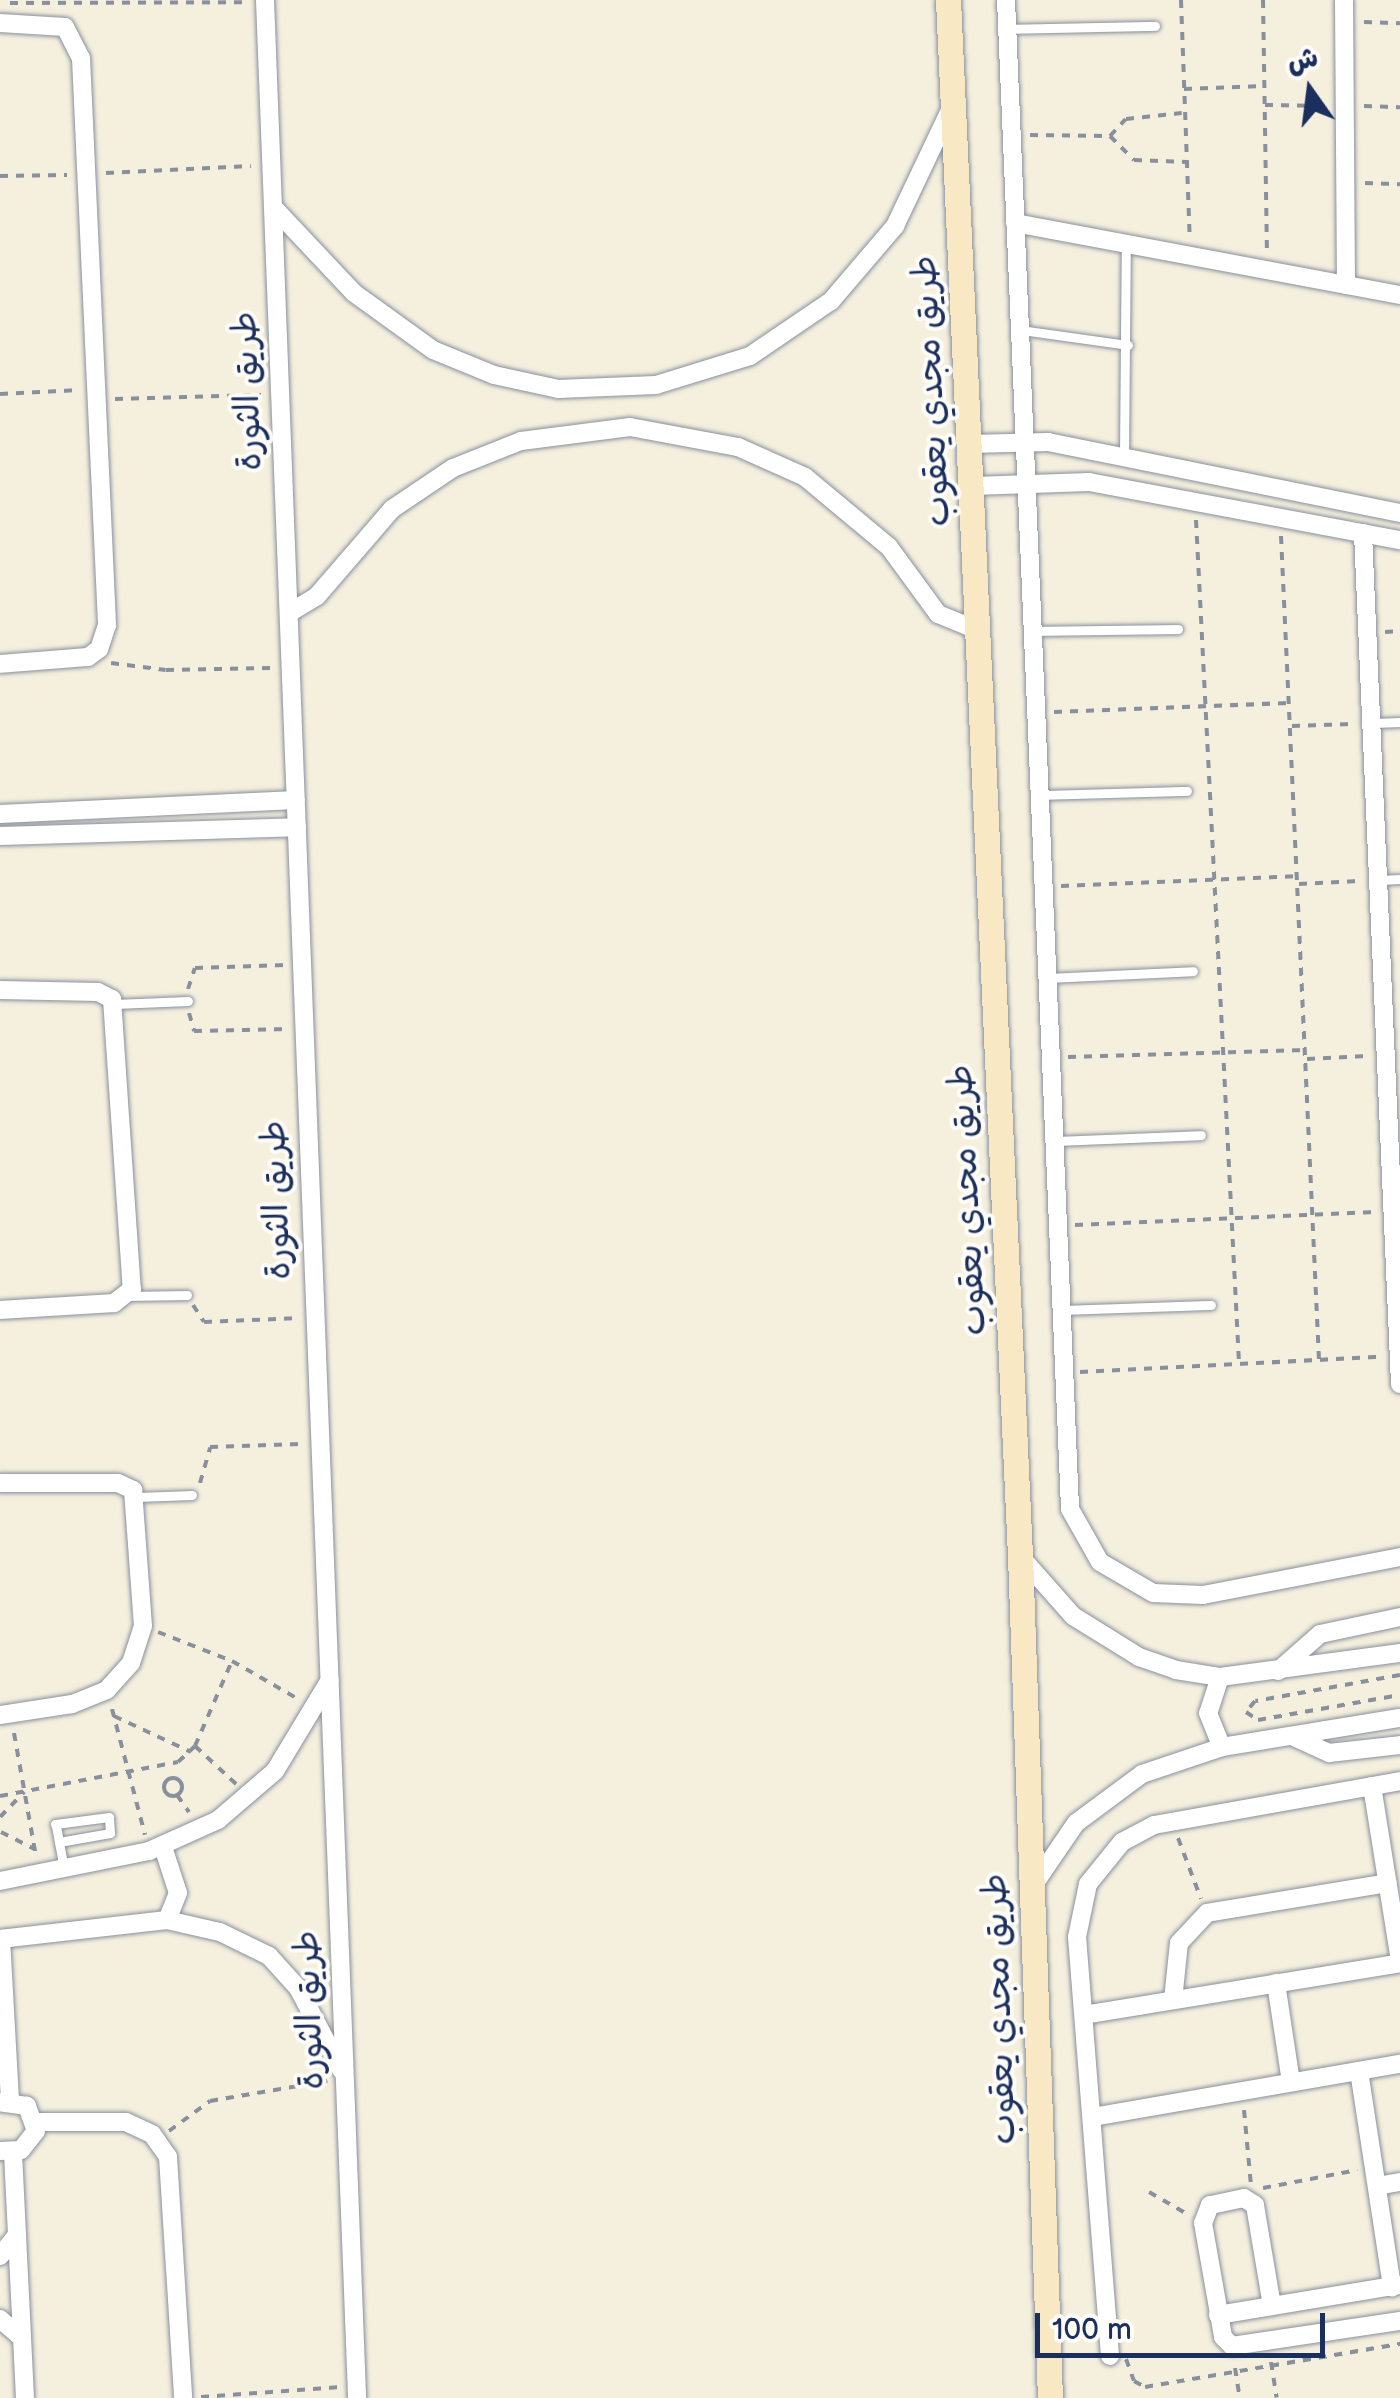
<!DOCTYPE html>
<html>
<head>
<meta charset="utf-8">
<style>
  body { margin:0 }
  #map { position:relative; width:1400px; height:2398px; overflow:hidden; background:#f5f0de; font-family:"Balsamiq Sans","Playpen Sans Arabic",sans-serif }
  div>[style] { position:absolute }
  [style*='--x'] { left:calc(var(--x)*1px); top:calc(var(--y)*1px); width:calc(var(--w)*1px); rotate:calc(var(--a)*1deg) }
  .path>* { height:4px; margin-top:-2px; transform-origin:0; background:repeating-linear-gradient(90deg,#88909e 0 8px,transparent 0 16px) }
  .path>.ring { margin:-2px; padding:0; box-sizing:content-box; background:none; border:4px solid #88909e; border-radius:50% }
  .roads { filter:drop-shadow(0 0 2px #88909e) drop-shadow(0 0 2px #88909e) }
  .lane>* { height:9px; margin:-4.5px; padding:0 4.5px; transform-origin:4.5px; border-radius:4.5px; background:#fff }
  .street>* { height:18px; margin:-9px; padding:0 9px; transform-origin:9px; border-radius:9px; background:#fff }
  .secondary>* { height:25px; margin:-12.5px; padding:0 12.5px; transform-origin:12.5px; border-radius:12.5px; background:#f8e8c3 }
  span { translate:-50% -50%; white-space:nowrap; text-align:center; line-height:1.15; -webkit-text-stroke:8px #fdfcf7; paint-order:stroke }
  .street-label { font-size:35px; color:#1b2f5e }
  .north { position:absolute; left:1260px; top:40px; width:100px; height:100px; -webkit-text-stroke:8px #fdfcf7; paint-order:stroke; rotate:346deg; font-size:28px; font-weight:700; line-height:40px; text-align:center; color:#1b2f5e }
  .north::after { content:''; display:block; margin:auto; width:35px; height:45px; background:#1b2f5e; clip-path:polygon(50% 0,100% 100%,50% 72%,0 100%) }
  .scale { position:absolute; left:1035px; top:2313px; width:290px; height:45px; box-sizing:border-box; border:5px solid #1b2f5e; border-top:0; padding-left:12px; font-size:30px; line-height:35px; white-space:nowrap; color:#1b2f5e; -webkit-text-stroke:8px #fdfcf7; paint-order:stroke }
</style>
</head>
<body>
<div id="map">
  <div class="path">
    <div style="--x:1181;--y:0;--w:240;--a:87.9"></div>
    <div style="--x:1263;--y:0;--w:252;--a:89.1"></div>
    <div style="--x:10;--y:3;--w:235;--a:-0.2"></div>
    <div style="--x:1364;--y:22;--w:36;--a:2"></div>
    <div style="--x:1184;--y:89;--w:80;--a:-2.1"></div>
    <div style="--x:1265;--y:105;--w:60;--a:1"></div>
    <div style="--x:1364;--y:106;--w:36;--a:2"></div>
    <div style="--x:1030;--y:135;--w:80;--a:0.7"></div>
    <div style="--x:1110;--y:136;--w:34;--a:45"></div>
    <div style="--x:1134;--y:160;--w:53;--a:2.2"></div>
    <div style="--x:1110;--y:136;--w:23;--a:-47"></div>
    <div style="--x:1126;--y:119;--w:56;--a:-6.1"></div>
    <div style="--x:106;--y:173;--w:145;--a:-2.8"></div>
    <div style="--x:0;--y:176;--w:67;--a:-0.9"></div>
    <div style="--x:1365;--y:183;--w:35;--a:2"></div>
    <div style="--x:0;--y:394;--w:80;--a:-2.9"></div>
    <div style="--x:115;--y:399;--w:146;--a:-1.6"></div>
    <div style="--x:1196;--y:520;--w:845;--a:87.08"></div>
    <div style="--x:1281;--y:536;--w:825;--a:87.36"></div>
    <div style="--x:1385;--y:632;--w:15;--a:-4"></div>
    <div style="--x:111;--y:663;--w:55;--a:7.3"></div>
    <div style="--x:166;--y:670;--w:105;--a:-1.1"></div>
    <div style="--x:1054;--y:712;--w:235;--a:-2.2"></div>
    <div style="--x:1292;--y:726;--w:60;--a:-1.9"></div>
    <div style="--x:1299;--y:884;--w:60;--a:-2.9"></div>
    <div style="--x:1061;--y:886;--w:235;--a:-2.4"></div>
    <div style="--x:188;--y:989;--w:22;--a:-72"></div>
    <div style="--x:195;--y:968;--w:91;--a:-1.9"></div>
    <div style="--x:189;--y:1013;--w:19;--a:74"></div>
    <div style="--x:194;--y:1031;--w:95;--a:-1.2"></div>
    <div style="--x:1068;--y:1057;--w:238;--a:-1.7"></div>
    <div style="--x:1307;--y:1059;--w:60;--a:-2.9"></div>
    <div style="--x:1075;--y:1225;--w:300;--a:-2.5"></div>
    <div style="--x:193;--y:1305;--w:20;--a:57"></div>
    <div style="--x:204;--y:1322;--w:95;--a:-2.4"></div>
    <div style="--x:1080;--y:1372;--w:300;--a:-2.9"></div>
    <div style="--x:200;--y:1483;--w:37;--a:-74"></div>
    <div style="--x:210;--y:1447;--w:91;--a:-1.9"></div>
    <div style="--x:158;--y:1632;--w:79;--a:21.4"></div>
    <div style="--x:232;--y:1661;--w:76;--a:29.9"></div>
    <div style="--x:1400;--y:1675;--w:147;--a:169.8"></div>
    <div style="--x:1255;--y:1701;--w:14;--a:129"></div>
    <div style="--x:1246;--y:1712;--w:14;--a:34"></div>
    <div style="--x:1258;--y:1720;--w:144;--a:-10"></div>
    <div style="--x:112;--y:1709;--w:130;--a:75.3"></div>
    <div style="--x:114;--y:1716;--w:85;--a:25.1"></div>
    <div style="--x:14;--y:1733;--w:125;--a:79.9"></div>
    <div style="--x:195;--y:1746;--w:56;--a:42.8"></div>
    <div class="ring" style="left:164px;top:1778px;width:14px;height:14px"></div>
    <div style="--x:177;--y:1795;--w:21;--a:55"></div>
    <div style="--x:0;--y:1796;--w:181;--a:-10.8"></div>
    <div style="--x:178;--y:1762;--w:23;--a:-43"></div>
    <div style="--x:195;--y:1746;--w:93;--a:-66.5"></div>
    <div style="--x:0;--y:1817;--w:35;--a:-46"></div>
    <div style="--x:1;--y:1832;--w:38;--a:27"></div>
    <div style="--x:1178;--y:1838;--w:65;--a:69.3"></div>
    <div style="--x:1244;--y:2110;--w:75;--a:84.7"></div>
    <div style="--x:169;--y:2131;--w:51;--a:-36.2"></div>
    <div style="--x:210;--y:2101;--w:119;--a:-9.7"></div>
    <div style="--x:1263;--y:2188;--w:96;--a:-10.8"></div>
    <div style="--x:1149;--y:2192;--w:44;--a:30.1"></div>
    <div style="--x:1126;--y:2359;--w:23;--a:70"></div>
    <div style="--x:1134;--y:2381;--w:13;--a:29"></div>
    <div style="--x:1145;--y:2387;--w:259;--a:-9.6"></div>
    <div style="--x:1271;--y:2362;--w:36;--a:81"></div>
    <div style="--x:1235;--y:2368;--w:30;--a:81"></div>
    <div style="--x:201;--y:2397;--w:140;--a:-4.1"></div>
  </div>
  <div class="roads">
    <div class="lane">
      <div style="--x:1007;--y:29;--w:148;--a:-1.2"></div>
      <div style="--x:1021;--y:330;--w:108;--a:8"></div>
      <div style="--x:1124;--y:456;--w:212;--a:-89.5"></div>
      <div style="--x:1033;--y:631;--w:145;--a:-0.8"></div>
      <div style="--x:1374;--y:723;--w:26;--a:-2"></div>
      <div style="--x:1040;--y:795;--w:147;--a:-1.6"></div>
      <div style="--x:1380;--y:880;--w:20;--a:-3"></div>
      <div style="--x:1047;--y:978;--w:146;--a:-2.7"></div>
      <div style="--x:114;--y:1004;--w:74;--a:-2.3"></div>
      <div style="--x:1054;--y:1141;--w:147;--a:-2.3"></div>
      <div style="--x:128;--y:1296;--w:59;--a:-1"></div>
      <div style="--x:1059;--y:1310;--w:152;--a:-1.9"></div>
      <div style="--x:137;--y:1497;--w:55;--a:-2.1"></div>
      <div style="--x:59;--y:1842;--w:52;--a:-10"></div>
      <div style="--x:110;--y:1833;--w:16;--a:-94"></div>
      <div style="--x:109;--y:1817;--w:54;--a:172.6"></div>
      <div style="--x:55;--y:1824;--w:2;--a:63"></div>
      <div style="--x:56;--y:1826;--w:44;--a:79.5"></div>
    </div>
    <div class="street">
      <div style="--x:265;--y:0;--w:2400;--a:87.8"></div>
      <div style="--x:1006;--y:0;--w:1510;--a:87.57"></div>
      <div style="--x:1070;--y:1509;--w:61;--a:60.5"></div>
      <div style="--x:1100;--y:1562;--w:61;--a:30.3"></div>
      <div style="--x:1153;--y:1593;--w:50;--a:2.3"></div>
      <div style="--x:1203;--y:1595;--w:201;--a:-10.9"></div>
      <div style="--x:1344;--y:0;--w:285;--a:89.6"></div>
      <div style="--x:0;--y:23;--w:65;--a:3.5"></div>
      <div style="--x:65;--y:27;--w:35;--a:63"></div>
      <div style="--x:81;--y:58;--w:568;--a:87.37"></div>
      <div style="--x:107;--y:625;--w:25;--a:108"></div>
      <div style="--x:99;--y:649;--w:14;--a:144"></div>
      <div style="--x:88;--y:657;--w:88;--a:175.5"></div>
      <div style="--x:273;--y:207;--w:118;--a:46.7"></div>
      <div style="--x:354;--y:293;--w:97;--a:35.8"></div>
      <div style="--x:433;--y:350;--w:66;--a:22.3"></div>
      <div style="--x:494;--y:375;--w:66;--a:12.3"></div>
      <div style="--x:558;--y:389;--w:98;--a:-2.3"></div>
      <div style="--x:656;--y:385;--w:98;--a:-17.1"></div>
      <div style="--x:750;--y:356;--w:98;--a:-34.2"></div>
      <div style="--x:831;--y:301;--w:99;--a:-49.5"></div>
      <div style="--x:895;--y:226;--w:128;--a:-64.6"></div>
      <div style="--x:1015;--y:223;--w:392;--a:10.6"></div>
      <div style="--x:970;--y:444;--w:78;--a:-1.5"></div>
      <div style="--x:1048;--y:442;--w:359;--a:11.4"></div>
      <div style="--x:973;--y:486;--w:116;--a:-2"></div>
      <div style="--x:1089;--y:482;--w:316;--a:10.6"></div>
      <div style="--x:1363;--y:533;--w:852;--a:87.51"></div>
      <div style="--x:289;--y:613;--w:33;--a:-31"></div>
      <div style="--x:317;--y:596;--w:115;--a:-49.2"></div>
      <div style="--x:392;--y:509;--w:73;--a:-33.9"></div>
      <div style="--x:453;--y:468;--w:73;--a:-21.7"></div>
      <div style="--x:521;--y:441;--w:110;--a:-7.3"></div>
      <div style="--x:630;--y:427;--w:110;--a:10.5"></div>
      <div style="--x:738;--y:447;--w:73;--a:24.1"></div>
      <div style="--x:805;--y:477;--w:109;--a:39.8"></div>
      <div style="--x:889;--y:547;--w:83;--a:53.8"></div>
      <div style="--x:938;--y:614;--w:42;--a:22.3"></div>
      <div style="--x:0;--y:814;--w:296;--a:-2.7"></div>
      <div style="--x:0;--y:836;--w:297;--a:-1.7"></div>
      <div style="--x:0;--y:990;--w:98;--a:1.2"></div>
      <div style="--x:98;--y:992;--w:16;--a:27"></div>
      <div style="--x:112;--y:999;--w:291;--a:86.1"></div>
      <div style="--x:132;--y:1289;--w:23;--a:142"></div>
      <div style="--x:114;--y:1303;--w:114;--a:176.5"></div>
      <div style="--x:0;--y:1483;--w:118;--a:0"></div>
      <div style="--x:118;--y:1483;--w:17;--a:25"></div>
      <div style="--x:133;--y:1490;--w:136;--a:85.8"></div>
      <div style="--x:143;--y:1626;--w:39;--a:108"></div>
      <div style="--x:131;--y:1663;--w:36;--a:132"></div>
      <div style="--x:107;--y:1690;--w:38;--a:158"></div>
      <div style="--x:72;--y:1704;--w:73;--a:171.3"></div>
      <div style="--x:1020;--y:1556;--w:80;--a:48.5"></div>
      <div style="--x:1073;--y:1616;--w:78;--a:31.8"></div>
      <div style="--x:1139;--y:1657;--w:39;--a:19"></div>
      <div style="--x:1176;--y:1670;--w:45;--a:9"></div>
      <div style="--x:1220;--y:1677;--w:182;--a:-7.6"></div>
      <div style="--x:1278;--y:1671;--w:56;--a:-41.4"></div>
      <div style="--x:1320;--y:1634;--w:82;--a:-12"></div>
      <div style="--x:1220;--y:1677;--w:38;--a:108"></div>
      <div style="--x:1208;--y:1713;--w:37;--a:68"></div>
      <div style="--x:1292;--y:1736;--w:41;--a:24.7"></div>
      <div style="--x:1329;--y:1753;--w:71;--a:-6.4"></div>
      <div style="--x:1372;--y:1786;--w:177;--a:80.9"></div>
      <div style="--x:163;--y:1847;--w:48;--a:71.9"></div>
      <div style="--x:178;--y:1893;--w:29;--a:112"></div>
      <div style="--x:0;--y:1881;--w:152;--a:-11.4"></div>
      <div style="--x:149;--y:1851;--w:76;--a:-24.2"></div>
      <div style="--x:218;--y:1820;--w:75;--a:-40.7"></div>
      <div style="--x:275;--y:1771;--w:106;--a:-58.9"></div>
      <div style="--x:1033;--y:1886;--w:76;--a:-55.7"></div>
      <div style="--x:1076;--y:1823;--w:82;--a:-36.6"></div>
      <div style="--x:1142;--y:1774;--w:84;--a:-18.6"></div>
      <div style="--x:1222;--y:1747;--w:180;--a:-9.3"></div>
      <div style="--x:0;--y:1939;--w:168;--a:-6.5"></div>
      <div style="--x:167;--y:1920;--w:54;--a:12.8"></div>
      <div style="--x:220;--y:1932;--w:55;--a:26.1"></div>
      <div style="--x:269;--y:1956;--w:43;--a:47.8"></div>
      <div style="--x:298;--y:1988;--w:94;--a:62.1"></div>
      <div style="--x:1;--y:1939;--w:161;--a:86.8"></div>
      <div style="--x:1276;--y:1983;--w:100;--a:81.4"></div>
      <div style="--x:1173;--y:2000;--w:57;--a:-84"></div>
      <div style="--x:1179;--y:1943;--w:41;--a:-47"></div>
      <div style="--x:1207;--y:1913;--w:183;--a:-9.4"></div>
      <div style="--x:1084;--y:2015;--w:320;--a:-9.3"></div>
      <div style="--x:1359;--y:2071;--w:219;--a:81.3"></div>
      <div style="--x:1092;--y:2117;--w:313;--a:-9.8"></div>
      <div style="--x:36;--y:2122;--w:90;--a:0"></div>
      <div style="--x:126;--y:2122;--w:29;--a:25"></div>
      <div style="--x:152;--y:2134;--w:28;--a:55"></div>
      <div style="--x:168;--y:2157;--w:241;--a:86.4"></div>
      <div style="--x:0;--y:2151;--w:21;--a:-3"></div>
      <div style="--x:21;--y:2150;--w:24;--a:-52"></div>
      <div style="--x:36;--y:2131;--w:27;--a:-110"></div>
      <div style="--x:27;--y:2106;--w:27;--a:-172"></div>
      <div style="--x:13;--y:2153;--w:245;--a:87.2"></div>
      <div style="--x:1377;--y:2186;--w:23;--a:-10"></div>
      <div style="--x:0;--y:2256;--w:27;--a:-51"></div>
      <div style="--x:1272;--y:2306;--w:102;--a:-99.6"></div>
      <div style="--x:1255;--y:2205;--w:13;--a:-148"></div>
      <div style="--x:1244;--y:2198;--w:35;--a:168"></div>
      <div style="--x:1210;--y:2205;--w:19;--a:111"></div>
      <div style="--x:1203;--y:2223;--w:116;--a:80"></div>
      <div style="--x:1223;--y:2337;--w:13;--a:45"></div>
      <div style="--x:1232;--y:2346;--w:170;--a:-8.5"></div>
      <div style="--x:1218;--y:2315;--w:184;--a:-9.4"></div>
      <div style="--x:0;--y:2319;--w:29;--a:41"></div>
      <div style="--x:1110;--y:2356;--w:420;--a:-94.5"></div>
      <div style="--x:1077;--y:1937;--w:54;--a:-78.3"></div>
      <div style="--x:1088;--y:1884;--w:54;--a:-51"></div>
      <div style="--x:1122;--y:1842;--w:36;--a:-28"></div>
      <div style="--x:1154;--y:1825;--w:250;--a:-10.1"></div>
    </div>
    <div class="secondary">
      <div style="--x:948;--y:0;--w:1558;--a:87.35"></div>
      <div style="--x:1020;--y:1556;--w:843;--a:87.96"></div>
    </div>
  </div>
  <div class="street-label">
    <span style="left:248px;top:391px;rotate:-92deg">طريق الثورة</span>
    <span style="left:932px;top:391px;rotate:-93deg">طريق مجدي يعقوب</span>
    <span style="left:277px;top:1200px;rotate:-92deg">طريق الثورة</span>
    <span style="left:968px;top:1200px;rotate:-93deg">طريق مجدي يعقوب</span>
    <span style="left:1000px;top:2009px;rotate:-92deg">طريق مجدي يعقوب</span>
    <span style="left:310px;top:2010px;rotate:-92deg">طريق الثورة</span>
  </div>
  <div class="north">ش</div>
  <div class="scale">100 m</div>
</div>
</body>
</html>
